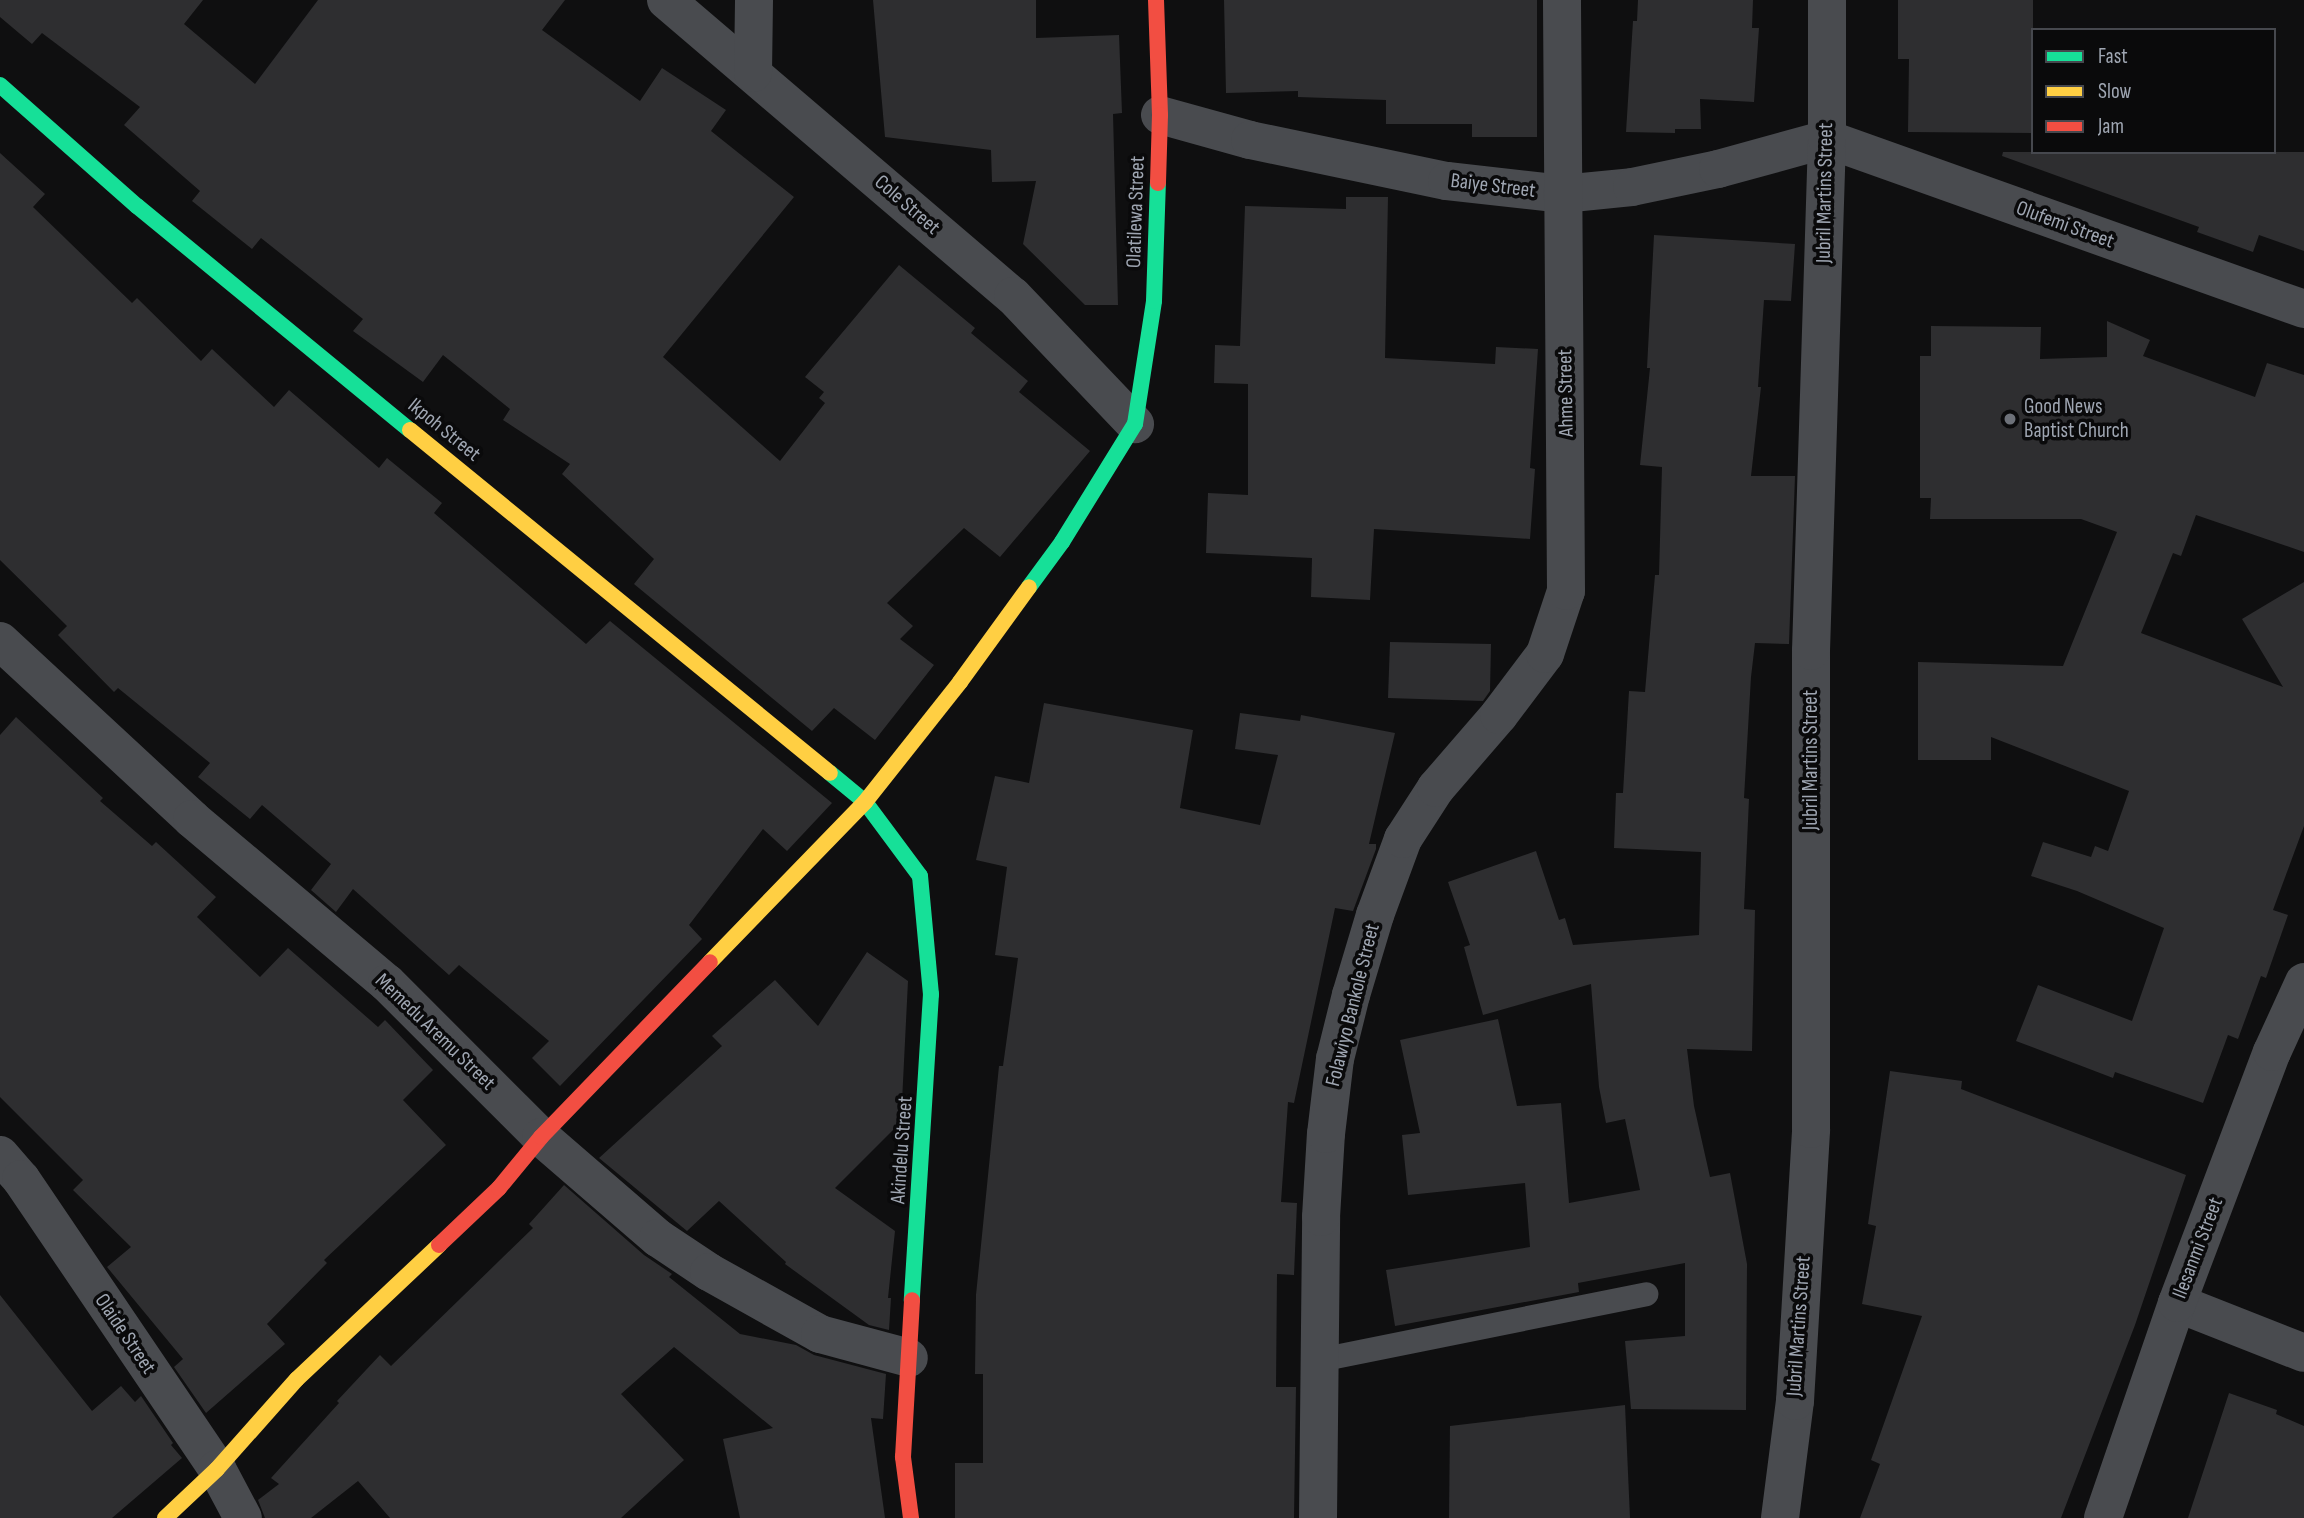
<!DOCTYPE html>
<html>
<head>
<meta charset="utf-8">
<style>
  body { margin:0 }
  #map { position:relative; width:2304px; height:1518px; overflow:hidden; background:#0f0f10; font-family:"Sofia Sans Condensed",sans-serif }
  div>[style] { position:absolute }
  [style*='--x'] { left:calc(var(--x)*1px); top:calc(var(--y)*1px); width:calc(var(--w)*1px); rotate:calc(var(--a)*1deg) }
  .building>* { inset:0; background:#2e2e30 }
  .lane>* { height:24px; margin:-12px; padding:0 12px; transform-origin:12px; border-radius:12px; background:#494b4f }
  .street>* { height:38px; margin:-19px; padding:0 19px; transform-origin:19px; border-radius:19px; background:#494b4f }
  .fast>* { height:16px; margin:-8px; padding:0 8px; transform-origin:8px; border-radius:8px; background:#16e098 }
  .slow>* { height:16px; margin:-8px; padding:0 8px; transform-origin:8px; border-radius:8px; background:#ffcf43 }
  .jam>* { height:16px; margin:-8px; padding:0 8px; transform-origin:8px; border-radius:8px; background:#f24e42 }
  .dots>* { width:19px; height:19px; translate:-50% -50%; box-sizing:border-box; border:4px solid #0a0a0b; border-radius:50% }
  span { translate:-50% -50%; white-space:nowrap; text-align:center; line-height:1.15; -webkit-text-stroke:7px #0a0a0b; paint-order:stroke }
  .street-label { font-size:21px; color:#9fa6b2 }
  .poi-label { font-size:21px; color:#9fa6b2 }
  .left { translate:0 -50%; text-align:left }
  .legend { position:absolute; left:2031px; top:28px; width:245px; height:126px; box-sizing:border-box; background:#0a0a0b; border:2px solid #46484e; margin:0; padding:9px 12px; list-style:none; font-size:21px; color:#9fa6b2 }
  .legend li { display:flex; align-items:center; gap:14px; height:35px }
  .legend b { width:35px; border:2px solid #46484e }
</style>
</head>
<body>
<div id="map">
  <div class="building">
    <div style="clip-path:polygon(0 0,203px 0,184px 24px,255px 84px,318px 0,565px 0,542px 30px,640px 101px,662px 68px,726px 110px,711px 131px,794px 197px,663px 357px,780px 461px,825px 403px,819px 398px,824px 392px,805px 377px,899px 265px,975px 328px,971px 333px,1028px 381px,1019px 392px,1090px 451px,1000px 557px,964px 528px,887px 603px,913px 626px,900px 639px,934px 665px,875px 740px,834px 708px,812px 731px,634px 584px,654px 559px,562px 474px,570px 464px,503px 420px,510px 409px,443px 355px,423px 382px,353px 331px,363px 319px,261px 238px,252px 249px,192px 201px,200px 191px,124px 125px,140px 107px,42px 33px,32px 44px,0 17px)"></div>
    <div style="clip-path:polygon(873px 0,1036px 0,1036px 38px,1119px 35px,1122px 113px,1113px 114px,1118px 305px,1085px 305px,1023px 244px,1036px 181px,992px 182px,991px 150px,885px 137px)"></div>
    <div style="clip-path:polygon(1224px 0,1537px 0,1537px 137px,1472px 137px,1472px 124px,1386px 124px,1386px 100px,1298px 97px,1298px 91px,1226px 93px)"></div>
    <div style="clip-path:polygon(1638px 0,1753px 0,1752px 28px,1759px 28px,1754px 102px,1700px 99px,1701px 129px,1675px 129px,1675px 133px,1626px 132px,1633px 21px,1637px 21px)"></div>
    <div style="clip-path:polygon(1898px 0,2033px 0,2033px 133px,1908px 132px,1909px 59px,1898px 59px)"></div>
    <div style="clip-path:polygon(2003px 152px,2304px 152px,2304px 251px,2259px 235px,2253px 252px,2197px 232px,2199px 227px,2002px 156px)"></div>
    <div style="clip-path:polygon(0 153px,45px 194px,33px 207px,132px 303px,137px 298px,201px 361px,212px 349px,274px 407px,289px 390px,379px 468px,387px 458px,442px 503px,434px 513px,586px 644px,610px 621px,832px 803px,787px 851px,763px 829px,689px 925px,702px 939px,560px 1086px,532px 1058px,549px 1041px,459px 965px,449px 975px,353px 889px,336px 912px,311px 890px,331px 864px,262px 805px,250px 819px,198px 777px,210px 763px,118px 688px,114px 692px,58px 635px,67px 626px,0 560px)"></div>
    <div style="clip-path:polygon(1346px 197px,1388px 197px,1385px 358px,1495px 364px,1496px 347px,1538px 349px,1530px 468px,1535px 469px,1530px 539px,1374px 529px,1370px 600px,1311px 597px,1312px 558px,1206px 553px,1208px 493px,1248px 495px,1248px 384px,1214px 383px,1215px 345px,1240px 346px,1245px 206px,1346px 209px)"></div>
    <div style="clip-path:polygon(1654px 235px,1795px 244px,1791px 301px,1764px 300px,1758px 387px,1761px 387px,1751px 476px,1795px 476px,1789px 644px,1755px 643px,1751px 677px,1744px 798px,1749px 799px,1744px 909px,1755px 910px,1752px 1051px,1687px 1049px,1694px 1106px,1710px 1177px,1730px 1173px,1747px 1264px,1746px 1410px,1631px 1409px,1625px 1341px,1685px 1336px,1685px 1263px,1578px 1283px,1579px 1292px,1395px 1326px,1386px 1270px,1530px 1247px,1525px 1183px,1408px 1195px,1402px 1135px,1420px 1133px,1400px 1040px,1498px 1019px,1517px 1106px,1561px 1103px,1569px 1203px,1640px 1190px,1625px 1119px,1606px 1123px,1599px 1087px,1591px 984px,1483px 1015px,1464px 947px,1470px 945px,1448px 882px,1536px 851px,1559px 920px,1565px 918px,1573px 945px,1699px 935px,1701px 852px,1614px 848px,1616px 793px,1623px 793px,1629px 691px,1645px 692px,1655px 575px,1659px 575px,1662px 467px,1640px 465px,1650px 368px,1647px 368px)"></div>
    <div style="clip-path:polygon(2107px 321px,2150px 340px,2143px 356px,2255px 397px,2267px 363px,2304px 375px,2304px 552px,2196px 515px,2181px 556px,2173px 553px,2141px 633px,2283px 687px,2242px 619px,2304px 582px,2304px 826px,2273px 910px,2288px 915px,2266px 978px,2261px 976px,2238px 1039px,2228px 1035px,2203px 1103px,2115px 1072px,2113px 1078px,2016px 1041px,2038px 985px,2132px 1021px,2164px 928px,2077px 891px,2031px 876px,2043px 842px,2091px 857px,2095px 846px,2108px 851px,2129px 791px,1991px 737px,1991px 760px,1918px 760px,1918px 662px,2063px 666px,2117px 532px,2081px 519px,1930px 519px,1931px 498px,1920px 498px,1920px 356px,1931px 356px,1931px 326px,2041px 327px,2040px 359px,2107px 357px)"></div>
    <div style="clip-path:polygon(1390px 642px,1491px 644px,1490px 691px,1483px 701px,1388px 698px)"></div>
    <div style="clip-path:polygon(1044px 703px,1193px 730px,1180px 808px,1260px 825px,1278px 755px,1235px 749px,1240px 713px,1300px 721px,1301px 715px,1395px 733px,1369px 844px,1376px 844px,1376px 849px,1353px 911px,1335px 908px,1294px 1103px,1288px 1102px,1281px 1202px,1297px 1203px,1294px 1275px,1277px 1274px,1276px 1387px,1296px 1387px,1294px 1518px,955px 1518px,955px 1463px,983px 1463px,983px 1374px,975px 1374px,976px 1295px,999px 1066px,1003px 1066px,1018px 958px,995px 955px,1007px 867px,976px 860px,995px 776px,1029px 783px)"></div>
    <div style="clip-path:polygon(16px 717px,103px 798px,100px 801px,152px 846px,156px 842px,216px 897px,197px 917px,260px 977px,288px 948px,378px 1027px,385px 1020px,433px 1070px,403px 1100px,446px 1145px,324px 1260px,327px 1263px,267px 1324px,285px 1344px,206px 1413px,174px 1367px,183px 1359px,107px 1267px,131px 1247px,73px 1190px,83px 1180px,0 1097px,0 735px)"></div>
    <div style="clip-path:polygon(867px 952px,908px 981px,901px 1122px,835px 1188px,895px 1231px,888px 1298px,891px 1298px,889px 1330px,869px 1325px,785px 1264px,786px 1262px,719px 1201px,687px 1231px,599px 1158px,722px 1046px,712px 1036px,775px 980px,818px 1026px)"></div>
    <div style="clip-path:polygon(1890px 1071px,1962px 1081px,1961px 1089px,2186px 1175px,2135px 1325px,2061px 1518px,1860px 1518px,1880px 1464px,1871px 1460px,1922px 1316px,1862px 1304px,1876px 1226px,1868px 1224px)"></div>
    <div style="clip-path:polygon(564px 1185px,644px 1255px,672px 1274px,669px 1277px,740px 1334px,796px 1345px,814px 1355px,886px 1374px,883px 1419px,871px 1418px,885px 1518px,740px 1518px,723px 1439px,773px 1428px,674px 1347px,621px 1394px,684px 1460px,621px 1518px,390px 1518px,358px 1481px,311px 1518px,265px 1518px,258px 1500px,279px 1484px,271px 1478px,339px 1403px,337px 1401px,380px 1355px,391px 1366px,533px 1228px,529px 1224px)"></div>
    <div style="clip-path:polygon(0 1295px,92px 1411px,121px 1386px,135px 1402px,141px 1396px,173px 1443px,171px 1445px,182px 1458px,112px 1518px,0 1518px)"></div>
    <div style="clip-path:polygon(2229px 1393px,2277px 1410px,2276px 1414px,2304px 1426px,2304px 1518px,2188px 1518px)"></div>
    <div style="clip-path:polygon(1625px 1405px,1630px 1518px,1449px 1518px,1450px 1426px)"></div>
  </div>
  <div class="lane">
    <div style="--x:1320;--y:1360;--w:333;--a:-11.4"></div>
  </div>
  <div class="street">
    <div style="--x:666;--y:0;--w:456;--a:40.5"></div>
    <div style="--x:1013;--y:296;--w:177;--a:46.4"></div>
    <div style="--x:753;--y:73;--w:73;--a:-89.2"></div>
    <div style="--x:1160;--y:115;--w:93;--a:15.5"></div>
    <div style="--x:1250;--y:140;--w:201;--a:11.8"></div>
    <div style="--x:1447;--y:181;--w:116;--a:6.4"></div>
    <div style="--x:1562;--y:194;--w:70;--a:-5.7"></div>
    <div style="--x:1632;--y:187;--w:88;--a:-11.8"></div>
    <div style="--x:1718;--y:169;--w:113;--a:-15.4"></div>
    <div style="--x:1827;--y:139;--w:506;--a:19.62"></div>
    <div style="--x:0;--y:641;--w:262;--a:42.8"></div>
    <div style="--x:192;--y:819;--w:255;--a:40.1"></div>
    <div style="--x:387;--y:983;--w:218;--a:45"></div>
    <div style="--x:541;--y:1137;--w:155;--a:40.8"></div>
    <div style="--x:658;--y:1238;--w:61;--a:33.7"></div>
    <div style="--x:709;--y:1272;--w:127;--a:29.2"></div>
    <div style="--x:820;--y:1334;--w:92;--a:15.1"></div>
    <div style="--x:0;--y:1155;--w:32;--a:49"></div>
    <div style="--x:21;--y:1179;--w:350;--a:55.9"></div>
    <div style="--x:217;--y:1469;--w:55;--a:62"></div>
    <div style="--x:2177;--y:1303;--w:136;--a:21.5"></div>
    <div style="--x:1318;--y:1518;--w:301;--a:-89.4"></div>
    <div style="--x:1321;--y:1217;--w:83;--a:-86.6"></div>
    <div style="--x:1326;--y:1134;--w:76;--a:-83.2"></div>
    <div style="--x:1335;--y:1059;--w:66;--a:-76"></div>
    <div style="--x:1351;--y:995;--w:84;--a:-73.3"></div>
    <div style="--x:1375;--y:915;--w:81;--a:-69.8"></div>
    <div style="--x:1403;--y:839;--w:61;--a:-57.1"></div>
    <div style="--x:1436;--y:788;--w:96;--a:-49.2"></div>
    <div style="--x:1499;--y:715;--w:76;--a:-53"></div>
    <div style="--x:1545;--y:654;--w:66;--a:-71.6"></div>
    <div style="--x:1566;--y:591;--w:591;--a:-90.39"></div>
    <div style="--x:1780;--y:1518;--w:118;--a:-82.7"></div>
    <div style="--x:1795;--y:1401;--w:272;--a:-86.6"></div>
    <div style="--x:1811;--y:1129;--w:478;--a:-90"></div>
    <div style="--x:1811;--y:651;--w:512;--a:-88.21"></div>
    <div style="--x:1827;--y:139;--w:139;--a:-90"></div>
    <div style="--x:2103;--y:1518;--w:227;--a:-71"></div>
    <div style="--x:2177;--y:1303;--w:268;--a:-69.3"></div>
    <div style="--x:2272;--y:1052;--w:77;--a:-65.4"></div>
  </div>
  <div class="fast">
    <div style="--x:0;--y:85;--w:183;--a:41.5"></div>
    <div style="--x:137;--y:206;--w:353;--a:39.4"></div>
    <div style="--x:1029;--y:587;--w:56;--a:-53.7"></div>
    <div style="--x:1062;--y:542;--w:139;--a:-58.3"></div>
    <div style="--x:1135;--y:424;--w:124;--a:-81.2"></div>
    <div style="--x:1154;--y:301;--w:118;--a:-88.1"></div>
    <div style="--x:830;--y:773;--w:45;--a:39.6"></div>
    <div style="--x:865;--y:802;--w:92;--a:53.4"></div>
    <div style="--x:920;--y:876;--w:119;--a:84.7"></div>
    <div style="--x:931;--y:994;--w:307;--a:93.6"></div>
  </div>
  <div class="slow">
    <div style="--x:410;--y:430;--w:542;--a:39.24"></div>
    <div style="--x:710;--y:962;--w:223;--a:-45.9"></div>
    <div style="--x:865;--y:802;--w:153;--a:-51.6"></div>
    <div style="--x:960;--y:682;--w:117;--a:-54"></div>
    <div style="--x:165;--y:1518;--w:71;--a:-43.3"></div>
    <div style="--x:217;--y:1469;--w:120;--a:-48.4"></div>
    <div style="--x:297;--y:1379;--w:195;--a:-43.3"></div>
  </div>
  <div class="jam">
    <div style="--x:1156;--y:0;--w:115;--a:88"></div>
    <div style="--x:1160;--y:115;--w:68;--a:91.7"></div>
    <div style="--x:439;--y:1245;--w:83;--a:-43.5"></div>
    <div style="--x:499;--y:1188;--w:66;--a:-50.5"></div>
    <div style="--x:541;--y:1137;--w:243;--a:-46"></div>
    <div style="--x:911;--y:1518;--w:62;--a:-97.5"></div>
    <div style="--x:903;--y:1457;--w:157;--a:-86.7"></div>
  </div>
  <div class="dots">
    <div style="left:2010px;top:419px;background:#6d7179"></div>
  </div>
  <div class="street-label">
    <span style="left:1493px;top:186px;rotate:7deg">Baiye Street</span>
    <span style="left:1825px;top:193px;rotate:-89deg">Jubril Martins Street</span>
    <span style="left:907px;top:205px;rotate:41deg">Cole Street</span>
    <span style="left:1136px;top:212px;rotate:-88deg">Olatilewa Street</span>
    <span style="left:2065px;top:225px;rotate:20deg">Olufemi Street</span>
    <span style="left:1566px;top:393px;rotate:-91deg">Ahme Street</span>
    <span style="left:444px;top:430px;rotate:39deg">Ikpoh Street</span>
    <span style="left:1811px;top:760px;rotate:-90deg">Jubril Martins Street</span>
    <span style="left:1353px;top:1005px;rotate:-76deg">Folawiyo Bankole Street</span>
    <span style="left:435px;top:1032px;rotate:44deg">Memedu Aremu Street</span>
    <span style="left:902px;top:1150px;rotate:-86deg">Akindelu Street</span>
    <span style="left:2198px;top:1248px;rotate:-69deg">Ilesanmi Street</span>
    <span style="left:1799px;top:1326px;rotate:-86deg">Jubril Martins Street</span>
    <span style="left:125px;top:1334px;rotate:56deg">Olaide Street</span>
  </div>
  <div class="poi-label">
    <span class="left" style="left:2024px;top:419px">Good News<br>Baptist Church</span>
  </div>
  <ul class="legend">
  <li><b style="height:9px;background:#16e098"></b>Fast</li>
  <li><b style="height:9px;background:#ffcf43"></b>Slow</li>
  <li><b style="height:9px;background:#f24e42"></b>Jam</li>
  </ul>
</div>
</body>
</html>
